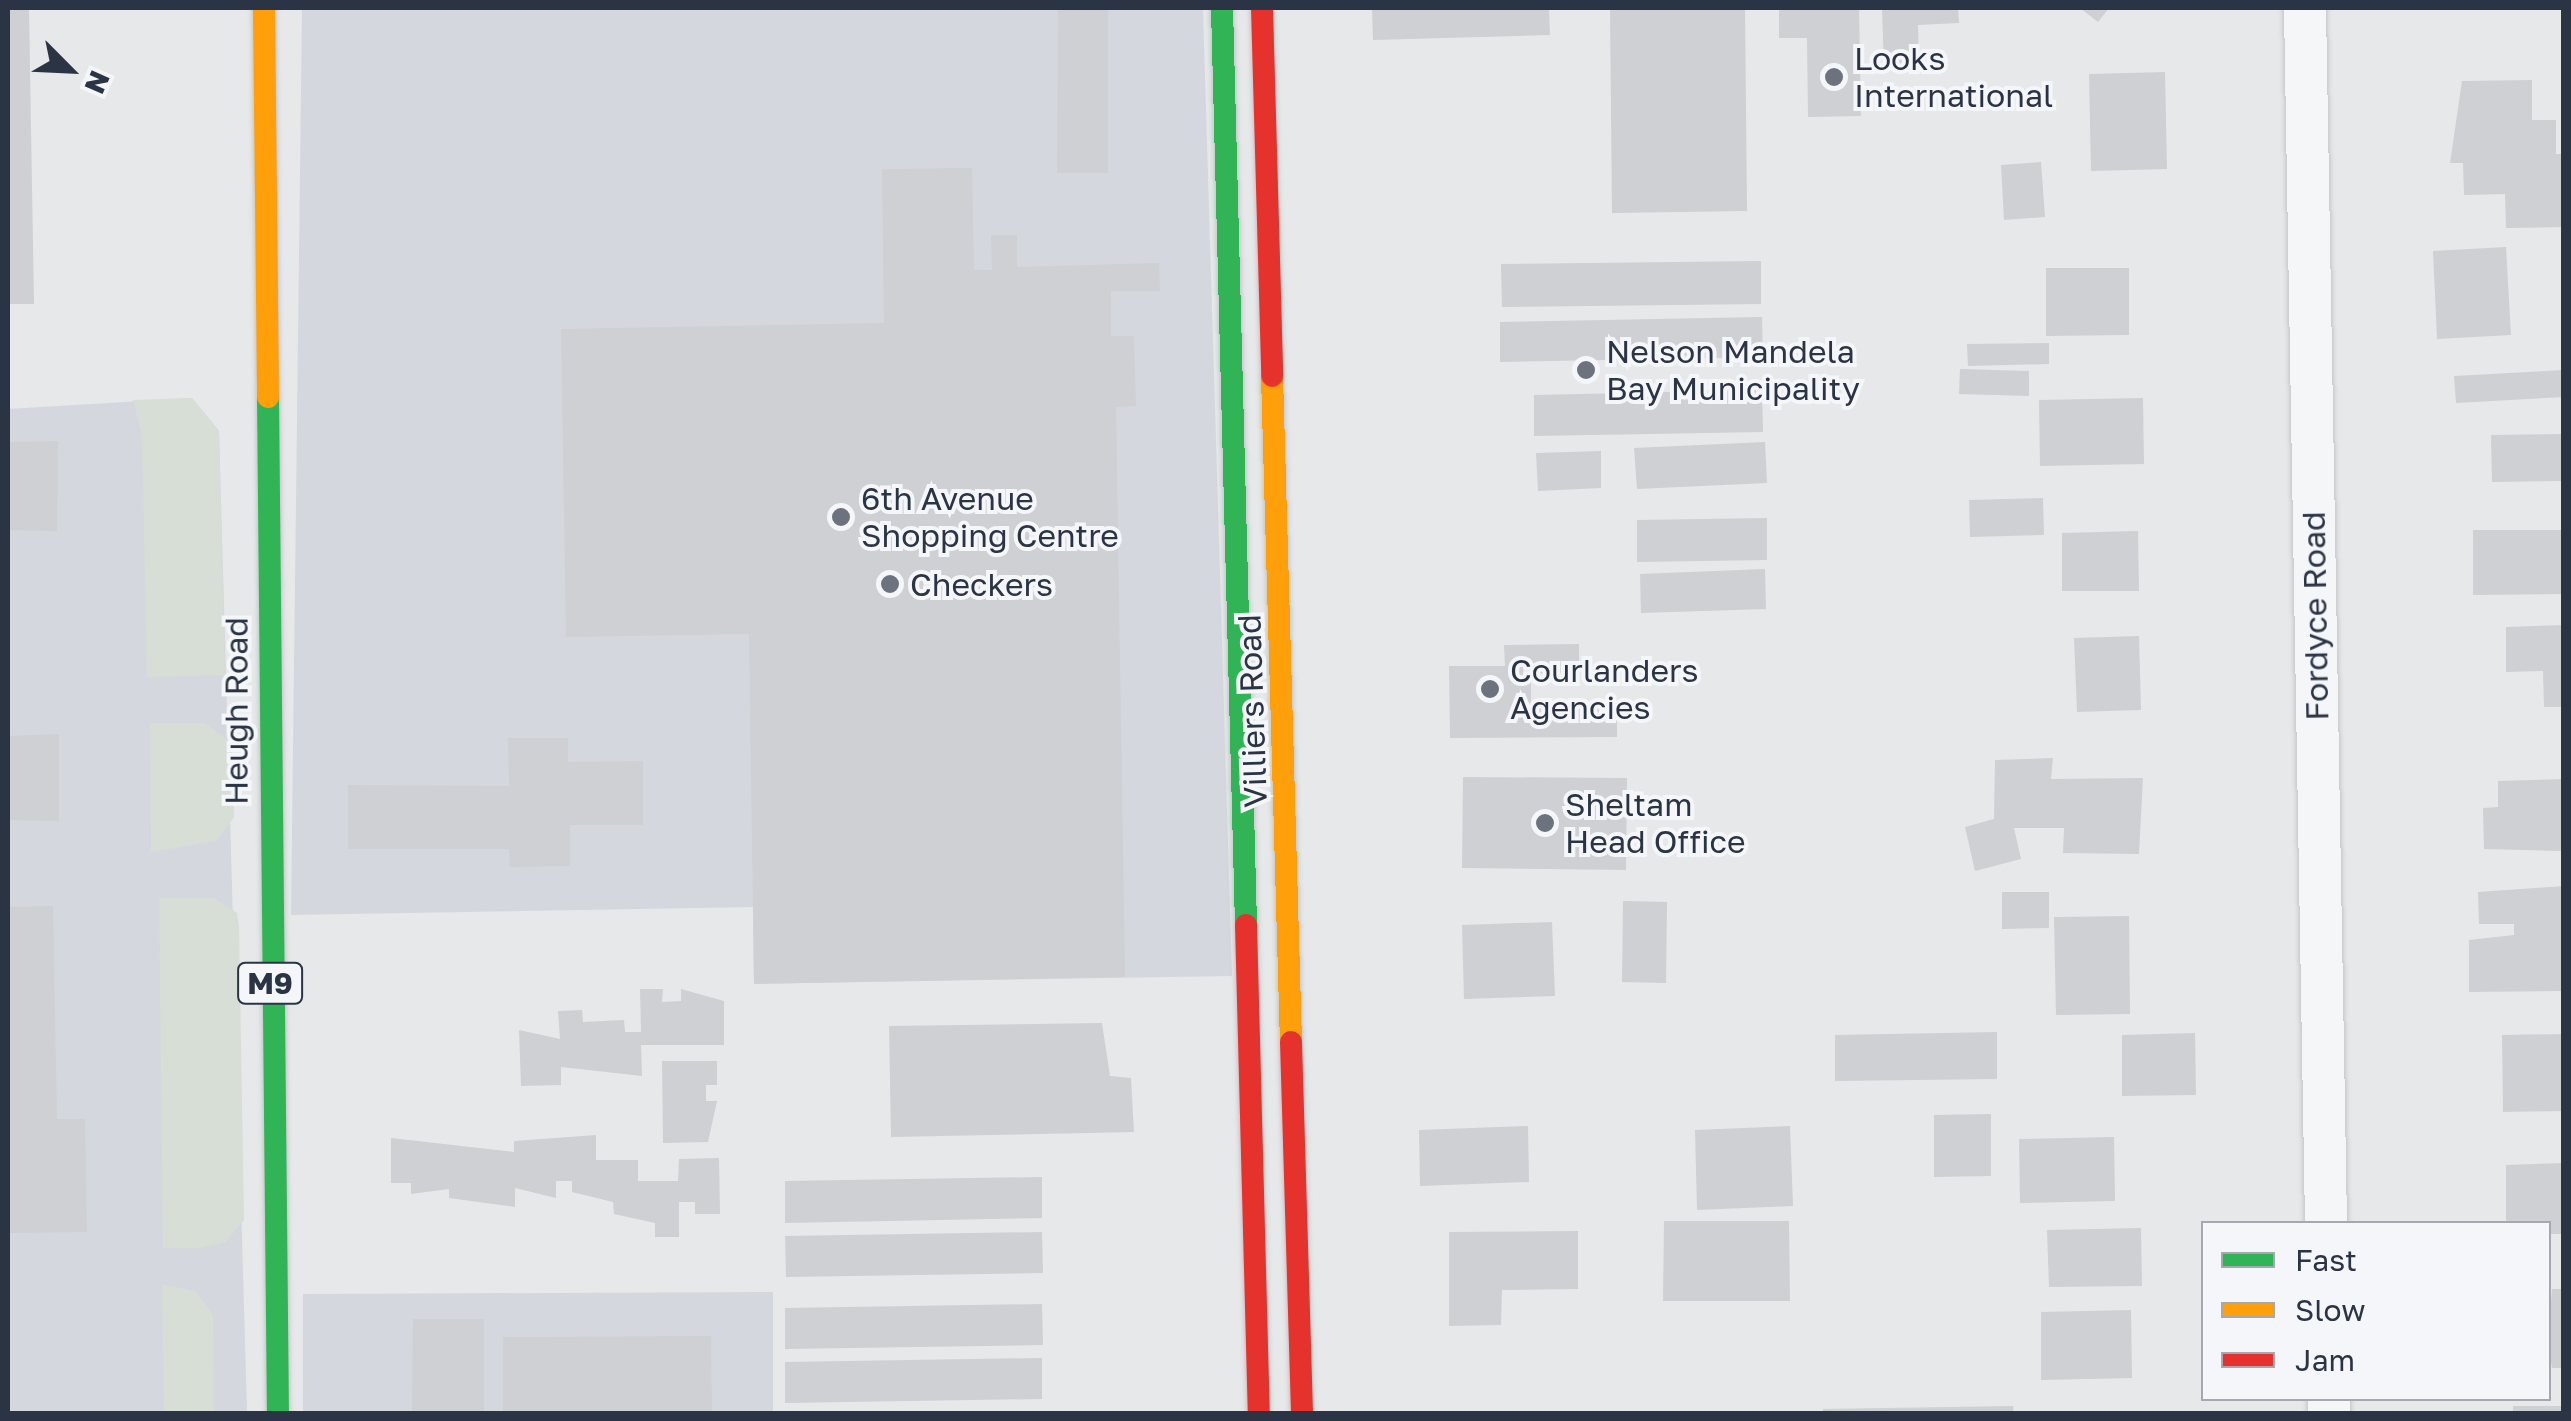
<!DOCTYPE html>
<html>
<head>
<meta charset="utf-8">
<style>
  body { margin:0 }
  #map { position:relative; width:2571px; height:1421px; overflow:hidden; background:#e6e8ea; font-family:"Golos Text",sans-serif }
  div>[style] { position:absolute }
  [style*='--x'] { left:calc(var(--x)*1px); top:calc(var(--y)*1px); width:calc(var(--w)*1px); rotate:calc(var(--a)*1deg) }
  .built>* { inset:0; background:#d4d7dd }
  .green>* { inset:0; background:#d6ded6 }
  .building>* { inset:0; background:#ced0d3 }
  .roads { filter:drop-shadow(0 0 2px #c4c6c8) drop-shadow(0 0 2px #c4c6c8) }
  .street>* { height:42px; margin:-21px; padding:0 21px; transform-origin:21px; border-radius:21px; background:#f5f6f7 }
  .fast>* { height:22px; margin:-11px; padding:0 11px; transform-origin:11px; border-radius:11px; background:#30b455 }
  .slow>* { height:22px; margin:-11px; padding:0 11px; transform-origin:11px; border-radius:11px; background:#ff9f0a }
  .jam>* { height:22px; margin:-11px; padding:0 11px; transform-origin:11px; border-radius:11px; background:#e5322d }
  .dots>* { width:28px; height:28px; translate:-50% -50%; box-sizing:border-box; border:5px solid #f4f6f9; border-radius:50% }
  span { translate:-50% -50%; white-space:nowrap; text-align:center; line-height:1.15; -webkit-text-stroke:8px #f4f6f9; paint-order:stroke }
  .shield-label span { padding:2px 8px; background:#f4f6f9; border:2px solid; border-radius:8px; -webkit-text-stroke-width:0 }
  .shield-label { font-size:30px; color:#2b3445; font-weight:700 }
  .poi-label { font-size:32px; color:#2b3445 }
  .left { translate:0 -50%; text-align:left }
  .street-label { font-size:32px; color:#2b3445 }
  .frame { position:absolute; inset:0; border:10px solid #2b3445; pointer-events:none }
  .legend { position:absolute; left:2201px; top:1221px; width:350px; height:180px; box-sizing:border-box; background:#f4f6f9; border:2px solid #a4a8b1; margin:0; padding:12px 18px; list-style:none; font-size:30px; color:#2b3445 }
  .legend li { display:flex; align-items:center; gap:20px; height:50px }
  .legend b { width:50px; border:2px solid #a4a8b1 }
  .north { position:absolute; left:20px; top:20px; width:100px; height:100px; -webkit-text-stroke:8px #f4f6f9; paint-order:stroke; rotate:114deg; font-size:28px; font-weight:700; line-height:40px; text-align:center; color:#2b3445 }
  .north::after { content:''; display:block; margin:auto; width:35px; height:45px; background:#2b3445; clip-path:polygon(50% 0,100% 100%,50% 72%,0 100%) }
</style>
</head>
<body>
<div id="map">
  <div class="built">
    <div style="clip-path:polygon(302px 8px,1203px 8px,1232px 976px,754px 984px,753px 907px,291px 915px)"></div>
    <div style="clip-path:polygon(192px 398px,219px 431px,247px 1413px,8px 1413px,8px 409px)"></div>
    <div style="clip-path:polygon(773px 1292px,773px 1413px,303px 1413px,303px 1294px)"></div>
  </div>
  <div class="green">
    <div style="clip-path:polygon(192px 398px,219px 431px,225px 675px,147px 677px,142px 436px,133px 400px)"></div>
    <div style="clip-path:polygon(150px 723px,205px 723px,232px 744px,234px 817px,216px 841px,151px 852px)"></div>
    <div style="clip-path:polygon(159px 898px,214px 898px,237px 913px,239px 927px,244px 1220px,226px 1242px,199px 1248px,163px 1248px)"></div>
    <div style="clip-path:polygon(162px 1284px,195px 1291px,213px 1315px,214px 1413px,164px 1413px)"></div>
  </div>
  <div class="building">
    <div style="clip-path:polygon(8px 8px,29px 8px,34px 304px,8px 304px)"></div>
    <div style="clip-path:polygon(1058px 8px,1108px 8px,1108px 173px,1057px 173px)"></div>
    <div style="clip-path:polygon(1372px 8px,1549px 8px,1550px 35px,1373px 40px)"></div>
    <div style="clip-path:polygon(1610px 8px,1745px 8px,1747px 211px,1612px 213px)"></div>
    <div style="clip-path:polygon(1779px 8px,1859px 8px,1861px 116px,1808px 117px,1807px 38px,1779px 38px)"></div>
    <div style="clip-path:polygon(1882px 8px,1958px 8px,1959px 23px,1918px 25px,1919px 67px,1884px 68px)"></div>
    <div style="clip-path:polygon(2080px 8px,2109px 8px,2098px 22px)"></div>
    <div style="clip-path:polygon(2165px 72px,2167px 169px,2091px 171px,2089px 74px)"></div>
    <div style="clip-path:polygon(2532px 80px,2532px 120px,2556px 120px,2556px 154px,2564px 154px,2564px 227px,2506px 228px,2505px 194px,2464px 195px,2463px 163px,2450px 163px,2462px 81px)"></div>
    <div style="clip-path:polygon(2041px 162px,2045px 217px,2004px 220px,2001px 165px)"></div>
    <div style="clip-path:polygon(972px 168px,974px 270px,992px 270px,991px 235px,1017px 235px,1017px 267px,1159px 263px,1160px 291px,1111px 291px,1111px 336px,1134px 336px,1136px 406px,1116px 407px,1125px 977px,754px 984px,749px 634px,566px 637px,561px 329px,884px 323px,882px 169px)"></div>
    <div style="clip-path:polygon(2506px 247px,2511px 335px,2437px 339px,2433px 251px)"></div>
    <div style="clip-path:polygon(1761px 261px,1761px 304px,1502px 307px,1501px 264px)"></div>
    <div style="clip-path:polygon(2046px 268px,2129px 268px,2129px 335px,2046px 336px)"></div>
    <div style="clip-path:polygon(1762px 317px,1763px 357px,1500px 362px,1500px 322px)"></div>
    <div style="clip-path:polygon(2049px 343px,2049px 364px,1968px 366px,1967px 344px)"></div>
    <div style="clip-path:polygon(1960px 369px,2029px 371px,2029px 396px,1959px 394px)"></div>
    <div style="clip-path:polygon(2564px 370px,2564px 397px,2456px 403px,2454px 376px)"></div>
    <div style="clip-path:polygon(1762px 390px,1763px 432px,1534px 436px,1534px 395px)"></div>
    <div style="clip-path:polygon(2143px 398px,2144px 464px,2040px 466px,2039px 400px)"></div>
    <div style="clip-path:polygon(2564px 434px,2564px 481px,2492px 482px,2491px 435px)"></div>
    <div style="clip-path:polygon(58px 441px,57px 531px,8px 530px,8px 442px)"></div>
    <div style="clip-path:polygon(1765px 442px,1767px 483px,1637px 489px,1634px 448px)"></div>
    <div style="clip-path:polygon(1601px 451px,1601px 488px,1538px 491px,1536px 453px)"></div>
    <div style="clip-path:polygon(2043px 498px,2044px 535px,1970px 537px,1969px 500px)"></div>
    <div style="clip-path:polygon(1767px 518px,1767px 560px,1637px 562px,1637px 520px)"></div>
    <div style="clip-path:polygon(2473px 530px,2564px 530px,2564px 594px,2473px 595px)"></div>
    <div style="clip-path:polygon(2138px 531px,2139px 591px,2062px 591px,2062px 533px)"></div>
    <div style="clip-path:polygon(1765px 569px,1766px 609px,1641px 613px,1640px 574px)"></div>
    <div style="clip-path:polygon(2564px 625px,2564px 707px,2544px 707px,2543px 671px,2506px 672px,2506px 627px)"></div>
    <div style="clip-path:polygon(2139px 636px,2141px 710px,2077px 712px,2074px 638px)"></div>
    <div style="clip-path:polygon(1579px 644px,1579px 663px,1567px 664px,1567px 673px,1531px 673px,1531px 705px,1617px 704px,1617px 737px,1450px 738px,1449px 666px,1505px 666px,1504px 645px)"></div>
    <div style="clip-path:polygon(59px 734px,59px 821px,8px 820px,8px 736px)"></div>
    <div style="clip-path:polygon(508px 738px,568px 738px,568px 762px,643px 761px,643px 825px,570px 825px,570px 866px,510px 867px,509px 849px,348px 849px,348px 785px,509px 786px)"></div>
    <div style="clip-path:polygon(2053px 758px,2051px 779px,2143px 778px,2139px 854px,2063px 853px,2064px 828px,2014px 828px,2021px 859px,1975px 871px,1965px 827px,1994px 819px,1995px 760px)"></div>
    <div style="clip-path:polygon(1463px 777px,1627px 778px,1626px 870px,1462px 868px)"></div>
    <div style="clip-path:polygon(2564px 779px,2564px 851px,2484px 849px,2483px 808px,2498px 807px,2498px 781px)"></div>
    <div style="clip-path:polygon(2564px 886px,2564px 991px,2469px 992px,2469px 940px,2514px 935px,2514px 924px,2479px 924px,2478px 892px)"></div>
    <div style="clip-path:polygon(2002px 892px,2049px 892px,2049px 928px,2002px 929px)"></div>
    <div style="clip-path:polygon(1623px 901px,1667px 902px,1666px 983px,1622px 982px)"></div>
    <div style="clip-path:polygon(53px 906px,57px 1119px,85px 1119px,87px 1232px,8px 1233px,8px 907px)"></div>
    <div style="clip-path:polygon(2129px 916px,2130px 1014px,2056px 1015px,2054px 917px)"></div>
    <div style="clip-path:polygon(1552px 922px,1555px 996px,1464px 999px,1462px 925px)"></div>
    <div style="clip-path:polygon(640px 989px,663px 989px,662px 1002px,681px 1001px,681px 989px,724px 1001px,724px 1045px,641px 1045px,642px 1076px,561px 1067px,561px 1085px,521px 1086px,519px 1030px,560px 1039px,558px 1011px,582px 1010px,583px 1022px,624px 1020px,625px 1032px,641px 1032px)"></div>
    <div style="clip-path:polygon(1102px 1023px,1110px 1076px,1131px 1078px,1134px 1132px,891px 1137px,889px 1026px)"></div>
    <div style="clip-path:polygon(1997px 1032px,1997px 1079px,1835px 1081px,1835px 1035px)"></div>
    <div style="clip-path:polygon(2195px 1033px,2196px 1095px,2122px 1096px,2122px 1035px)"></div>
    <div style="clip-path:polygon(2564px 1034px,2564px 1111px,2503px 1112px,2502px 1035px)"></div>
    <div style="clip-path:polygon(662px 1061px,717px 1061px,717px 1085px,706px 1085px,706px 1101px,717px 1101px,708px 1142px,663px 1143px)"></div>
    <div style="clip-path:polygon(1991px 1114px,1991px 1176px,1934px 1177px,1934px 1115px)"></div>
    <div style="clip-path:polygon(1528px 1126px,1529px 1182px,1420px 1186px,1419px 1130px)"></div>
    <div style="clip-path:polygon(1790px 1126px,1793px 1206px,1697px 1210px,1695px 1130px)"></div>
    <div style="clip-path:polygon(596px 1135px,596px 1160px,638px 1160px,638px 1181px,678px 1181px,679px 1159px,719px 1158px,720px 1214px,695px 1214px,695px 1202px,679px 1202px,679px 1237px,655px 1237px,655px 1223px,614px 1214px,613px 1202px,572px 1192px,572px 1181px,556px 1181px,556px 1198px,515px 1188px,515px 1207px,449px 1198px,449px 1189px,411px 1194px,411px 1183px,391px 1183px,391px 1138px,514px 1152px,514px 1141px)"></div>
    <div style="clip-path:polygon(2114px 1137px,2115px 1201px,2020px 1203px,2019px 1139px)"></div>
    <div style="clip-path:polygon(2564px 1163px,2564px 1234px,2548px 1234px,2548px 1224px,2506px 1224px,2506px 1165px)"></div>
    <div style="clip-path:polygon(1042px 1177px,1042px 1218px,785px 1223px,785px 1181px)"></div>
    <div style="clip-path:polygon(1664px 1221px,1789px 1221px,1790px 1301px,1663px 1301px)"></div>
    <div style="clip-path:polygon(2141px 1228px,2142px 1286px,2049px 1287px,2047px 1230px)"></div>
    <div style="clip-path:polygon(1578px 1231px,1578px 1289px,1502px 1290px,1501px 1325px,1449px 1326px,1449px 1232px)"></div>
    <div style="clip-path:polygon(1042px 1232px,1043px 1273px,786px 1277px,785px 1236px)"></div>
    <div style="clip-path:polygon(2552px 1289px,2564px 1289px,2564px 1368px,2552px 1368px,2548px 1345px)"></div>
    <div style="clip-path:polygon(1042px 1304px,1043px 1345px,785px 1349px,785px 1308px)"></div>
    <div style="clip-path:polygon(2131px 1310px,2132px 1378px,2041px 1380px,2041px 1312px)"></div>
    <div style="clip-path:polygon(413px 1319px,484px 1319px,484px 1414px,412px 1414px)"></div>
    <div style="clip-path:polygon(711px 1336px,712px 1411px,503px 1413px,503px 1337px)"></div>
    <div style="clip-path:polygon(1042px 1358px,1042px 1399px,785px 1403px,785px 1362px)"></div>
    <div style="clip-path:polygon(2013px 1406px,2014px 1414px,1823px 1414px,1823px 1409px)"></div>
    <div style="clip-path:polygon(2513px 1406px,2564px 1406px,2564px 1414px,2513px 1414px)"></div>
  </div>
  <div class="roads">
    <div class="street">
      <div style="--x:2305;--y:8;--w:1216;--a:89.01"></div>
      <div style="--x:2329;--y:1398;--w:16;--a:90"></div>
    </div>
    <div class="fast">
      <div style="--x:1222;--y:8;--w:917;--a:88.5"></div>
      <div style="--x:268;--y:397;--w:1017;--a:89.44"></div>
    </div>
    <div class="slow">
      <div style="--x:264;--y:8;--w:389;--a:89.4"></div>
      <div style="--x:1272;--y:376;--w:666;--a:88.37"></div>
    </div>
    <div class="jam">
      <div style="--x:1262;--y:8;--w:368;--a:88.4"></div>
      <div style="--x:1246;--y:925;--w:489;--a:88.5"></div>
      <div style="--x:1291;--y:1042;--w:372;--a:88.3"></div>
    </div>
  </div>
  <div class="dots">
    <div style="left:1834px;top:77px;background:#6c737f"></div>
    <div style="left:1586px;top:370px;background:#6c737f"></div>
    <div style="left:841px;top:517px;background:#6c737f"></div>
    <div style="left:890px;top:584px;background:#6c737f"></div>
    <div style="left:1490px;top:689px;background:#6c737f"></div>
    <div style="left:1545px;top:823px;background:#6c737f"></div>
  </div>
  <div class="shield-label">
    <span style="left:270px;top:983px">M9</span>
  </div>
  <div class="poi-label">
    <span class="left" style="left:1854px;top:77px">Looks<br>International</span>
    <span class="left" style="left:1606px;top:370px">Nelson Mandela<br>Bay Municipality</span>
    <span class="left" style="left:861px;top:517px">6th Avenue<br>Shopping Centre</span>
    <span class="left" style="left:910px;top:584px">Checkers</span>
    <span class="left" style="left:1510px;top:689px">Courlanders<br>Agencies</span>
    <span class="left" style="left:1565px;top:823px">Sheltam<br>Head Office</span>
  </div>
  <div class="street-label">
    <span style="left:2315px;top:616px;rotate:-91deg">Fordyce Road</span>
    <span style="left:236px;top:711px;rotate:-90deg">Heugh Road</span>
    <span style="left:1252px;top:711px;rotate:-92deg">Villiers Road</span>
  </div>
  <div class="frame"></div>
  <ul class="legend">
  <li><b style="height:12px;background:#30b455"></b>Fast</li>
  <li><b style="height:12px;background:#ff9f0a"></b>Slow</li>
  <li><b style="height:12px;background:#e5322d"></b>Jam</li>
  </ul>
  <div class="north">N</div>
</div>
</body>
</html>
